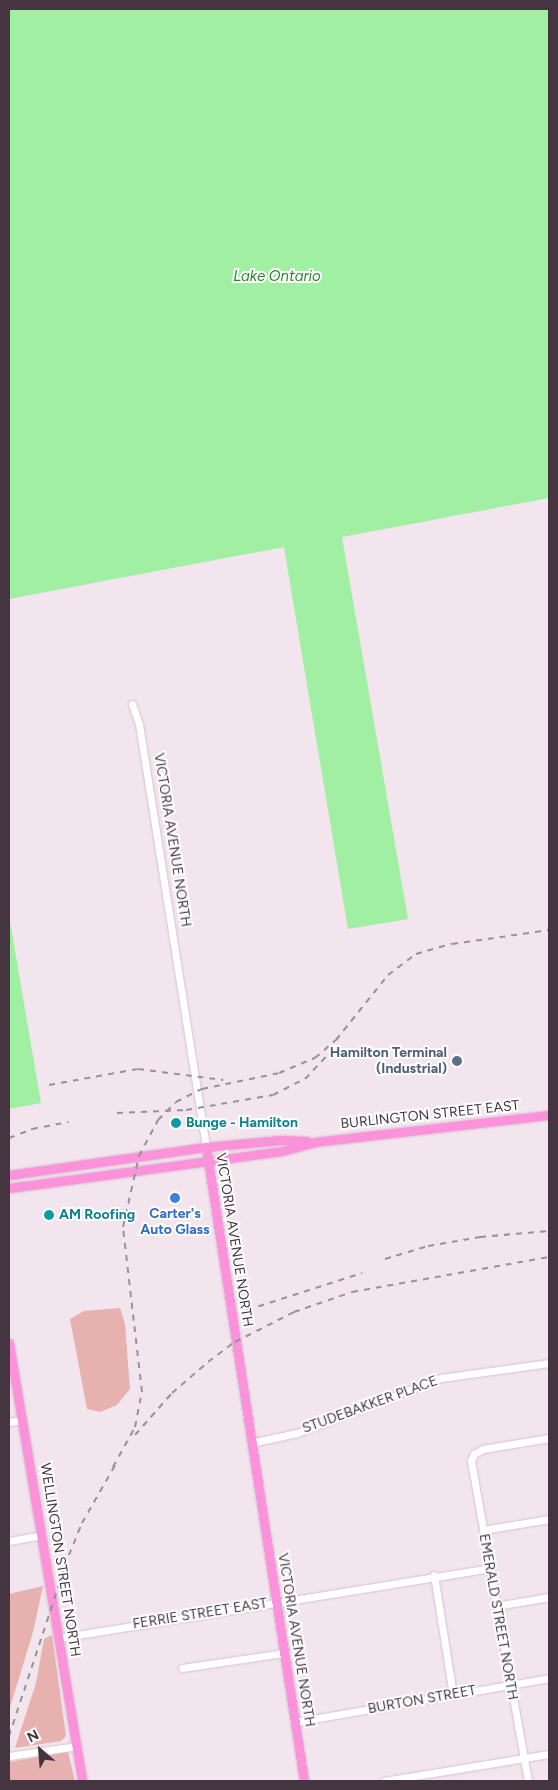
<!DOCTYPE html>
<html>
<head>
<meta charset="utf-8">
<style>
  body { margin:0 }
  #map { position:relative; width:558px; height:1790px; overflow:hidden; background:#f2e5ee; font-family:Figtree,sans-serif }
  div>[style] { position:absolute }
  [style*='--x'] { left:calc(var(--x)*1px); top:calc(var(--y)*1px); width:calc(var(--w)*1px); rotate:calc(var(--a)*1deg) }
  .green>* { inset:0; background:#e6b1ae }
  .water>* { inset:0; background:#a1efa3 }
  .roads { filter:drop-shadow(0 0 1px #d8c2d2) drop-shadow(0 0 1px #d8c2d2) }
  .minor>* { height:7px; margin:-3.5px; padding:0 3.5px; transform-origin:3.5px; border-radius:3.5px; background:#fff }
  .major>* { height:9px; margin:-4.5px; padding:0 4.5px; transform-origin:4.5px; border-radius:4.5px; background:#fc93da }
  .rail>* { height:2px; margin-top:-1px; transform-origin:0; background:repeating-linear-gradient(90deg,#949494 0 6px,transparent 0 12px) }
  .dots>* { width:14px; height:14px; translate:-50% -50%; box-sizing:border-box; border:2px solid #fff; border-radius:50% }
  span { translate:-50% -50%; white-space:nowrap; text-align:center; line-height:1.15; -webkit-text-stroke:4px #fff; paint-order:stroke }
  .street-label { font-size:14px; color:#443541 }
  .service-label { font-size:14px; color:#4e5e75; font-weight:700 }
  .right { translate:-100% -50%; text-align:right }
  .culture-label { font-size:14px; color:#0d838f; font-weight:700 }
  .left { translate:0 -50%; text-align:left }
  .shop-label { font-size:14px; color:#366cbe; font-weight:700 }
  .water-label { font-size:15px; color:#28872c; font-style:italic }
  .frame { position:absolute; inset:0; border:10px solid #443541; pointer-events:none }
  .north { position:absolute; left:15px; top:1725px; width:50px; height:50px; -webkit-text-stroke:4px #fff; paint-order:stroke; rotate:333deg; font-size:14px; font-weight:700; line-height:20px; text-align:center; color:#443541 }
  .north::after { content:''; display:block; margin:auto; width:18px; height:22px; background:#443541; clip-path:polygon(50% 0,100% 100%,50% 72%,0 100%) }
</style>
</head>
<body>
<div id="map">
  <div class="green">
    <div style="clip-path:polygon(120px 1308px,125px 1324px,130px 1389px,117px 1405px,100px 1412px,87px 1409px,70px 1319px,84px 1311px)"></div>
    <div style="clip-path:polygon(43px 1586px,33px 1632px,9px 1711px,9px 1594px)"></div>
    <div style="clip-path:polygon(52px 1635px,66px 1736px,61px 1741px,15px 1748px,36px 1683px,44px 1639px)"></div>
    <div style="clip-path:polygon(68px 1752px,75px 1781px,9px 1781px,9px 1762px)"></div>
  </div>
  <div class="water">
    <div style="clip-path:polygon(9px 9px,549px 9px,549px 498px,342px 537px,408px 919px,348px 929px,284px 547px,9px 599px)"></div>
    <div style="clip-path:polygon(9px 915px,41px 1103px,9px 1109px)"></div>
  </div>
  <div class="roads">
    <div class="minor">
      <div style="--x:132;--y:704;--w:21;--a:71"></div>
      <div style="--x:139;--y:724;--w:428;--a:81"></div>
      <div style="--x:9;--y:1422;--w:13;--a:-9"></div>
      <div style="--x:251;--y:1443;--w:47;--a:-12.3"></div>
      <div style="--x:297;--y:1433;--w:154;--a:-20.9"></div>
      <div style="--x:441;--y:1378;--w:109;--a:-7.9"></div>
      <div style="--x:483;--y:1530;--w:67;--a:-9.5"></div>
      <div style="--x:9;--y:1541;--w:34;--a:-10"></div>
      <div style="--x:434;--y:1575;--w:121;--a:81"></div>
      <div style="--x:496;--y:1606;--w:54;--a:-9.6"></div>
      <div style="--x:59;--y:1638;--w:436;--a:-9.2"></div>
      <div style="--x:182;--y:1668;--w:102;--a:-8.4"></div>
      <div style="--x:295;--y:1722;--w:258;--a:-9.8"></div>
      <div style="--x:9;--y:1756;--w:69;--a:-8.4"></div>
      <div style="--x:384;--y:1781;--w:167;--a:-9.3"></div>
      <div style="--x:528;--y:1781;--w:325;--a:-100.1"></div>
      <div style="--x:471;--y:1461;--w:8;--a:-67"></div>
      <div style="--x:474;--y:1454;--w:10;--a:-29"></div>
      <div style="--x:483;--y:1449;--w:67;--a:-9.5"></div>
    </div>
    <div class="major">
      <div style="--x:206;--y:1147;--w:642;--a:81.21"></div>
      <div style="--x:9;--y:1175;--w:199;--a:-8.1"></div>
      <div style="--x:206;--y:1147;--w:75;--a:-5.3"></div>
      <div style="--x:281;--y:1140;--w:26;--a:2"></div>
      <div style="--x:9;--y:1188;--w:275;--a:-7.7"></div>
      <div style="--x:282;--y:1151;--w:34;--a:-15"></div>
      <div style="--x:315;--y:1142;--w:236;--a:-6.6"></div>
      <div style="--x:9;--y:1343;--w:444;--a:80.5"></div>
    </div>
  </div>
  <div class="rail">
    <div style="--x:49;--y:1085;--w:90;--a:-10.2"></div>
    <div style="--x:138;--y:1069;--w:86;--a:7.4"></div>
    <div style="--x:117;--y:1113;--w:69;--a:-2.5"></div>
    <div style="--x:186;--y:1110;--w:88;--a:-9.8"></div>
    <div style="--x:273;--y:1095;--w:36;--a:-27"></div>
    <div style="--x:305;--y:1079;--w:44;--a:-46.8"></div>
    <div style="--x:9;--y:1138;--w:25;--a:-21"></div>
    <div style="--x:32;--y:1129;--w:37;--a:-11"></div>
    <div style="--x:385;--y:1259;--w:45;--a:-16.8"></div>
    <div style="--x:428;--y:1246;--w:53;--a:-9.8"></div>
    <div style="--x:480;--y:1237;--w:69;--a:-5"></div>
    <div style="--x:247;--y:1310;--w:121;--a:-17.8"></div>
    <div style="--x:135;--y:1435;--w:56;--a:-48.6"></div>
    <div style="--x:172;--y:1393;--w:48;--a:-40.7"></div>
    <div style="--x:208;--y:1362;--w:34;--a:-37"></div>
    <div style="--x:235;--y:1342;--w:66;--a:-27"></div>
    <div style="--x:294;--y:1312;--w:61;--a:-19"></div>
    <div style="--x:352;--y:1292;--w:200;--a:-10.1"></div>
    <div style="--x:113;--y:1467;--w:46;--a:-61.2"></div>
    <div style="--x:135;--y:1427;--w:36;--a:-79"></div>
    <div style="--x:142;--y:1392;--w:166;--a:-96.6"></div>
    <div style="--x:123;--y:1227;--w:73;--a:-77.3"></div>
    <div style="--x:139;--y:1156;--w:41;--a:-62.2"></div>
    <div style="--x:158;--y:1120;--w:25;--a:-45"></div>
    <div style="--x:176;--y:1102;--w:29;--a:-27"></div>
    <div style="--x:202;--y:1089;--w:79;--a:-11.7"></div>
    <div style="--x:279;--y:1073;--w:39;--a:-23"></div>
    <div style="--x:315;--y:1058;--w:28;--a:-41"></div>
    <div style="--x:336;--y:1040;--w:83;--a:-51.3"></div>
    <div style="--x:388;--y:975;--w:35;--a:-37"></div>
    <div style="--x:416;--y:954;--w:37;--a:-16"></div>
    <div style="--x:452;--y:944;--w:98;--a:-8.2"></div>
    <div style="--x:9;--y:1736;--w:191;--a:-71.7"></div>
    <div style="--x:69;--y:1555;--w:35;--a:-68"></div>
    <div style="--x:82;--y:1523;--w:70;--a:-60.2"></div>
  </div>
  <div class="dots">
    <div style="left:457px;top:1061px;background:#5c6f8a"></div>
    <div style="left:176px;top:1123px;background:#0f9aa8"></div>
    <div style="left:175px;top:1198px;background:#3f7fe0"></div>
    <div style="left:49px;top:1215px;background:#0f9aa8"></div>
  </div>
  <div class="street-label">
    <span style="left:172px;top:840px;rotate:81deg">VICTORIA AVENUE NORTH</span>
    <span style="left:430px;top:1115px;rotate:-6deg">BURLINGTON STREET EAST</span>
    <span style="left:234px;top:1240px;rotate:81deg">VICTORIA AVENUE NORTH</span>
    <span style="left:370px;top:1405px;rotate:-20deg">STUDEBAKKER PLACE</span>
    <span style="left:60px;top:1560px;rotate:81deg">WELLINGTON STREET NORTH</span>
    <span style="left:200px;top:1614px;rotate:-9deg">FERRIE STREET EAST</span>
    <span style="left:498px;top:1617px;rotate:80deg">EMERALD STREET NORTH</span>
    <span style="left:296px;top:1640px;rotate:81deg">VICTORIA AVENUE NORTH</span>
    <span style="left:422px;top:1700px;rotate:-10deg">BURTON STREET</span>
  </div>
  <div class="service-label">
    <span class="right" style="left:447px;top:1061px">Hamilton Terminal<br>(Industrial)</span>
  </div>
  <div class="culture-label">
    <span class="left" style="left:186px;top:1123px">Bunge - Hamilton</span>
    <span class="left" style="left:59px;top:1215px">AM Roofing</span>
  </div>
  <div class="shop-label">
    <span style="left:175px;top:1222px">Carter's<br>Auto Glass</span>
  </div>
  <div class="water-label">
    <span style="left:277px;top:277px">Lake Ontario</span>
  </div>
  <div class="frame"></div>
  <div class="north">N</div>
</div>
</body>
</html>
